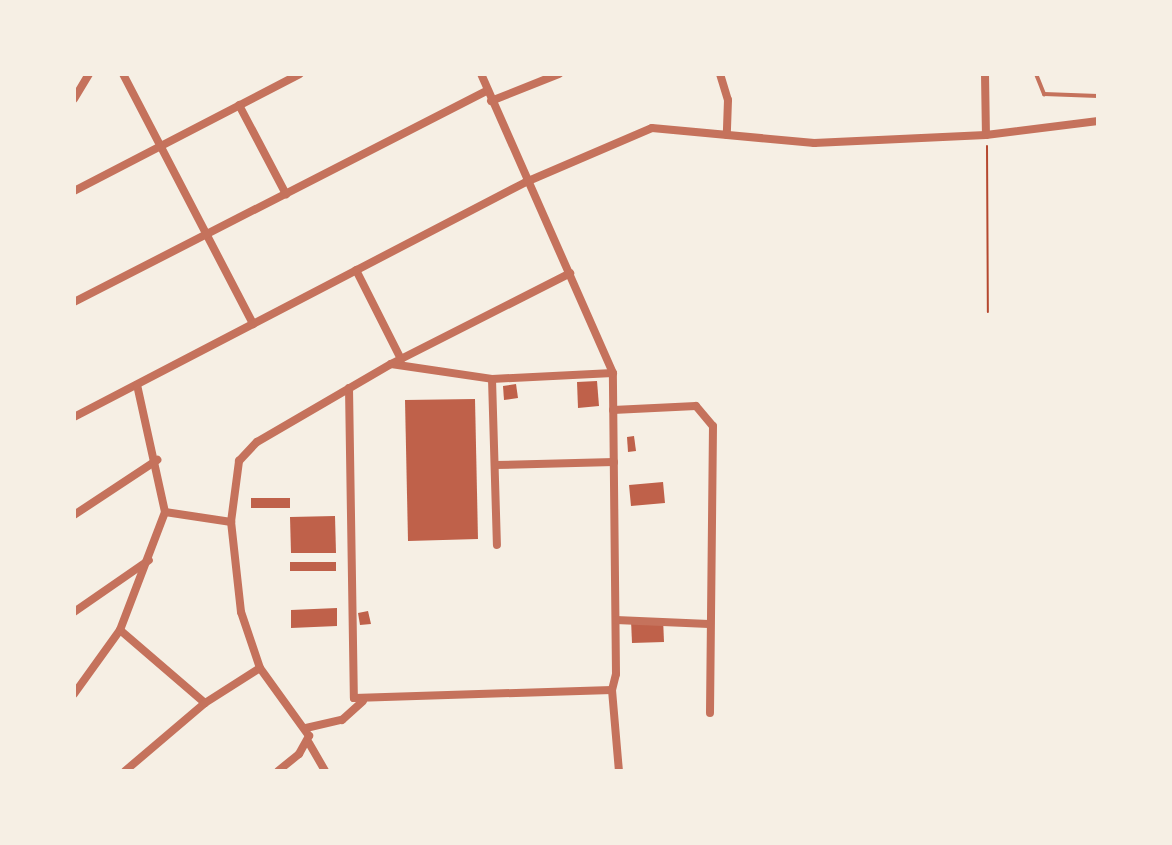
<!DOCTYPE html>
<html>
<head>
<meta charset="utf-8">
<style>
  body { margin:0 }
  #map { position:relative; width:1172px; height:845px; overflow:hidden; background:#f6efe4; font-family:"Asap Condensed",sans-serif }
  div>[style] { position:absolute }
  [style*='--x'] { left:calc(var(--x)*1px); top:calc(var(--y)*1px); width:calc(var(--w)*1px); rotate:calc(var(--a)*1deg) }
  .building>* { inset:0; background:#bf614a }
  .path>* { height:2px; margin:-1px; padding:0 1px; transform-origin:1px; border-radius:1px; background:#b5482f }
  .service>* { height:4px; margin:-2px; padding:0 2px; transform-origin:2px; border-radius:2px; background:#c5725c }
  .minor>* { height:8px; margin:-4px; padding:0 4px; transform-origin:4px; border-radius:4px; background:#c5725c }
  span { translate:-50% -50%; white-space:nowrap; text-align:center; line-height:1.15; -webkit-text-stroke:8px #f6efe4; paint-order:stroke }
  .frame { position:absolute; inset:0; border:76px solid #f6efe4; pointer-events:none }
</style>
</head>
<body>
<div id="map">
  <div class="building">
    <div style="clip-path:polygon(597px 381px,599px 406px,578px 408px,577px 382px)"></div>
    <div style="clip-path:polygon(516px 384px,518px 398px,504px 400px,503px 386px)"></div>
    <div style="clip-path:polygon(475px 399px,478px 539px,408px 541px,405px 400px)"></div>
    <div style="clip-path:polygon(634px 436px,636px 451px,628px 452px,627px 437px)"></div>
    <div style="clip-path:polygon(663px 482px,665px 503px,631px 506px,629px 485px)"></div>
    <div style="clip-path:polygon(251px 498px,290px 498px,290px 508px,251px 508px)"></div>
    <div style="clip-path:polygon(335px 516px,336px 553px,291px 553px,290px 517px)"></div>
    <div style="clip-path:polygon(290px 562px,336px 562px,336px 571px,290px 571px)"></div>
    <div style="clip-path:polygon(337px 608px,337px 626px,291px 628px,291px 610px)"></div>
    <div style="clip-path:polygon(368px 611px,371px 624px,360px 625px,358px 613px)"></div>
    <div style="clip-path:polygon(663px 618px,664px 642px,632px 643px,631px 620px)"></div>
  </div>
  <div class="path">
    <div style="--x:987;--y:146;--w:166;--a:89.7"></div>
  </div>
  <div class="service">
    <div style="--x:1036;--y:74;--w:22;--a:68"></div>
    <div style="--x:1044;--y:94;--w:54;--a:2.1"></div>
  </div>
  <div class="minor">
    <div style="--x:123;--y:74;--w:282;--a:62.5"></div>
    <div style="--x:720;--y:74;--w:27;--a:73"></div>
    <div style="--x:728;--y:100;--w:35;--a:92"></div>
    <div style="--x:985;--y:74;--w:61;--a:89.1"></div>
    <div style="--x:74;--y:99;--w:29;--a:-59"></div>
    <div style="--x:491;--y:101;--w:73;--a:-21.7"></div>
    <div style="--x:239;--y:105;--w:101;--a:62.2"></div>
    <div style="--x:74;--y:191;--w:254;--a:-27.4"></div>
    <div style="--x:356;--y:270;--w:100;--a:63.2"></div>
    <div style="--x:74;--y:302;--w:464;--a:-27.1"></div>
    <div style="--x:391;--y:364;--w:102;--a:8.4"></div>
    <div style="--x:492;--y:379;--w:121;--a:-2.8"></div>
    <div style="--x:492;--y:379;--w:166;--a:88.3"></div>
    <div style="--x:349;--y:388;--w:310;--a:89.1"></div>
    <div style="--x:354;--y:698;--w:258;--a:-1.8"></div>
    <div style="--x:612;--y:690;--w:16;--a:-76"></div>
    <div style="--x:616;--y:674;--w:301;--a:-90.6"></div>
    <div style="--x:613;--y:373;--w:327;--a:-113.8"></div>
    <div style="--x:613;--y:410;--w:83;--a:-2.8"></div>
    <div style="--x:696;--y:406;--w:26;--a:50"></div>
    <div style="--x:713;--y:426;--w:287;--a:90.6"></div>
    <div style="--x:74;--y:417;--w:509;--a:-27.47"></div>
    <div style="--x:526;--y:182;--w:137;--a:-23.2"></div>
    <div style="--x:652;--y:128;--w:163;--a:5.3"></div>
    <div style="--x:814;--y:143;--w:172;--a:-2.7"></div>
    <div style="--x:986;--y:135;--w:113;--a:-7.1"></div>
    <div style="--x:495;--y:465;--w:119;--a:-1.4"></div>
    <div style="--x:165;--y:512;--w:67;--a:8.6"></div>
    <div style="--x:74;--y:515;--w:100;--a:-33.5"></div>
    <div style="--x:74;--y:612;--w:91;--a:-34.7"></div>
    <div style="--x:616;--y:620;--w:93;--a:2.5"></div>
    <div style="--x:120;--y:630;--w:112;--a:40.7"></div>
    <div style="--x:612;--y:690;--w:81;--a:85.1"></div>
    <div style="--x:74;--y:694;--w:79;--a:-54.3"></div>
    <div style="--x:120;--y:630;--w:126;--a:-69.1"></div>
    <div style="--x:165;--y:512;--w:130;--a:-102.4"></div>
    <div style="--x:306;--y:728;--w:37;--a:-13"></div>
    <div style="--x:342;--y:720;--w:28;--a:-42"></div>
    <div style="--x:309;--y:743;--w:32;--a:60"></div>
    <div style="--x:125;--y:771;--w:105;--a:-40.4"></div>
    <div style="--x:205;--y:703;--w:65;--a:-32.5"></div>
    <div style="--x:278;--y:771;--w:27;--a:-39"></div>
    <div style="--x:299;--y:754;--w:21;--a:-61"></div>
    <div style="--x:309;--y:736;--w:84;--a:-125.8"></div>
    <div style="--x:260;--y:668;--w:59;--a:-108.7"></div>
    <div style="--x:241;--y:612;--w:91;--a:-96.3"></div>
    <div style="--x:231;--y:522;--w:62;--a:-82.5"></div>
    <div style="--x:239;--y:461;--w:26;--a:-47"></div>
    <div style="--x:257;--y:442;--w:155;--a:-30.2"></div>
    <div style="--x:391;--y:364;--w:201;--a:-26.9"></div>
  </div>
  <div class="frame"></div>
</div>
</body>
</html>
